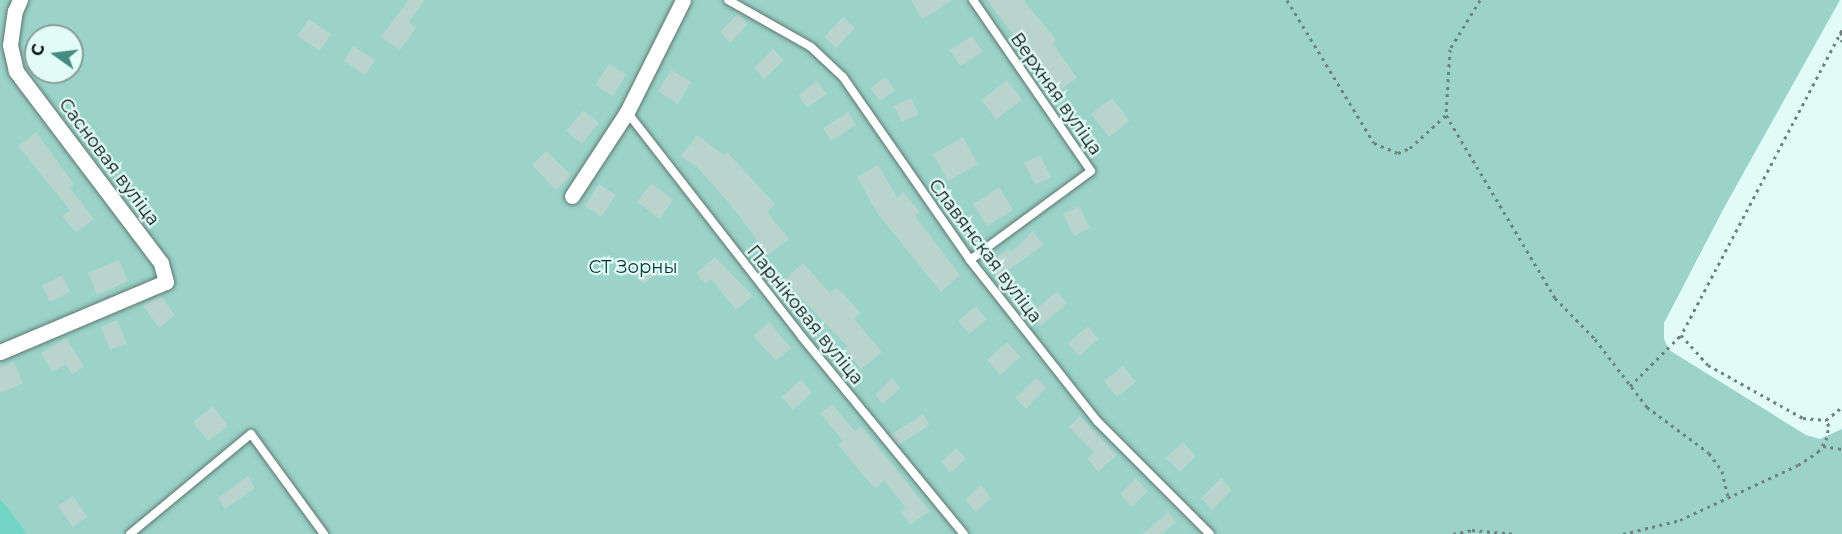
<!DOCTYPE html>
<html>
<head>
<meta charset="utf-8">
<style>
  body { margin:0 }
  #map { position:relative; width:1842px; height:534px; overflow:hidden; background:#e1fcf6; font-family:Montserrat,sans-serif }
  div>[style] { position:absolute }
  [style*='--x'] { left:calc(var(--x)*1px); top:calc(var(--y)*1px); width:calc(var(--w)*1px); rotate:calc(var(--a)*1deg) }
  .green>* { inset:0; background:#9bd3c8 }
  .water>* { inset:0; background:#73d5c5 }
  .building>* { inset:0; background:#b9d3cd }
  .path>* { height:3px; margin-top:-1.5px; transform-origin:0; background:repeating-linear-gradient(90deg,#70827e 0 3px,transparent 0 7.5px) }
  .roads { filter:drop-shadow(0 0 2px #5f7772) drop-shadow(0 0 2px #5f7772) }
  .lane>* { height:8px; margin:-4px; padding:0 4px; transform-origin:4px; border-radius:4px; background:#fff }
  .street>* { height:15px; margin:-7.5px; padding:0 7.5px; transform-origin:7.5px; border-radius:7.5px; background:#fff }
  span { translate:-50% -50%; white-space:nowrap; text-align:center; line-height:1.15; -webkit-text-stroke:4.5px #e1fcf6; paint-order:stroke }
  .street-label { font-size:18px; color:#060f0d }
  .park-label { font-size:18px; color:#063630 }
  .north { position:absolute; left:24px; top:24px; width:60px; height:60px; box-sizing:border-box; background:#e1fcf6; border:2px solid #899d99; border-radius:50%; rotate:284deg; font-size:16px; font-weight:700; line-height:24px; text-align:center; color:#060f0d }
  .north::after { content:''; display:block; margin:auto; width:21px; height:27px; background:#468b80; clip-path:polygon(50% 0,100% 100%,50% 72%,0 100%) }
</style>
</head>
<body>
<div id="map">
  <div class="green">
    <div style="clip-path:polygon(evenodd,0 0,1840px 0,1725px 206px,1664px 323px,1664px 339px,1669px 350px,1806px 435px,1820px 439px,1842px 429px,1842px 534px,0 534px,0 0,36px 36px,72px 36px,72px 72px,36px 72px,36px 36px)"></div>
  </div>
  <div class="water">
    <div style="clip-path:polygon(0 499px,10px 511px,27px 534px,0 534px)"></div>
  </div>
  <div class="building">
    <div style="clip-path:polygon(408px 0,425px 0,409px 22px,416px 28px,400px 50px,381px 37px)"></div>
    <div style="clip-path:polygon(911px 0,953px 0,922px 19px)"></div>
    <div style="clip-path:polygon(987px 0,1023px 0,1056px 39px,1053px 43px,1077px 78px,1057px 92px)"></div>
    <div style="clip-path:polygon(738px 14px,748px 24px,730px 43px,720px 32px)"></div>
    <div style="clip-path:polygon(843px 17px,855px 28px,836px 48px,824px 37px)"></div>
    <div style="clip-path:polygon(309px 19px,331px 34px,320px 51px,297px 36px)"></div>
    <div style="clip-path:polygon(972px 36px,983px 52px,960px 66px,950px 50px)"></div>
    <div style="clip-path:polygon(353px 46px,375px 60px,365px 75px,344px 61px)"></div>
    <div style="clip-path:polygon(773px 49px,784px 60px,764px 79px,754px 68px)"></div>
    <div style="clip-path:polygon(609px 64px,626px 75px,613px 96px,595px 85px)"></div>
    <div style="clip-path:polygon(671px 70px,691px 82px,678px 104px,658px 91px)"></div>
    <div style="clip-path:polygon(885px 77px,895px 90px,880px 101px,870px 88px)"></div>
    <div style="clip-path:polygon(1007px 80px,1022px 100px,996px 119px,981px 100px)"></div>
    <div style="clip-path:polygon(817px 81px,827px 94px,807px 108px,798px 95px)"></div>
    <div style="clip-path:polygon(911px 98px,919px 114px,902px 122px,894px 106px)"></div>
    <div style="clip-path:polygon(1112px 98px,1130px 121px,1109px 137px,1091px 114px)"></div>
    <div style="clip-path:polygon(583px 110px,599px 123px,582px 144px,566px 131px)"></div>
    <div style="clip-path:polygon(848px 112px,856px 125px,831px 141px,823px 128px)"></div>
    <div style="clip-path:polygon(36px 132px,74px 184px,70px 188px,94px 219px,76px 233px,62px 216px,70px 210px,18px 146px)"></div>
    <div style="clip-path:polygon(697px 135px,724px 155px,727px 152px,775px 204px,767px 212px,789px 239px,768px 255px,734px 209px,697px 167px,681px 156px)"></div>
    <div style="clip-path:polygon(963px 137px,978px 164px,948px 181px,933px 154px)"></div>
    <div style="clip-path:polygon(546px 151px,571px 175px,556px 190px,532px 165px)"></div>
    <div style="clip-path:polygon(1040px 155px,1051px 177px,1035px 185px,1024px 163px)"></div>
    <div style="clip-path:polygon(878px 165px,897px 197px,903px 192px,920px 212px,915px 216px,960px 275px,941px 292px,877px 213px,857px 177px)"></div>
    <div style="clip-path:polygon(651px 183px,673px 200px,660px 219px,637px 202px)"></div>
    <div style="clip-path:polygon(599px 184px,616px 195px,601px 217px,585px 206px)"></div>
    <div style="clip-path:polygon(999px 187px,1013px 210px,987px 226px,973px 204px)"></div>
    <div style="clip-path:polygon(1079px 206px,1090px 228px,1074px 236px,1063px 214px)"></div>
    <div style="clip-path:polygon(1033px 231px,1043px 245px,997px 279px,987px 263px,1009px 249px,1011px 252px)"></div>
    <div style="clip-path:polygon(647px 257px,659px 272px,643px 284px,632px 270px)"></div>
    <div style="clip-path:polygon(715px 257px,753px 296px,736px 310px,711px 279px,705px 284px,696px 273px)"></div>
    <div style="clip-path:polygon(119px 260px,128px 281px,97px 295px,88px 273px)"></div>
    <div style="clip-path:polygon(803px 263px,830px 293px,837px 287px,861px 313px,854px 319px,882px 352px,861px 369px,844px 349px,847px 346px,784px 280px)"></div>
    <div style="clip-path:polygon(62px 275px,70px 292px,50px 302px,42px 286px)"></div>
    <div style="clip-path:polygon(1057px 291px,1067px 304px,1041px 326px,1031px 313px)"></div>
    <div style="clip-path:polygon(160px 295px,175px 315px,159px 328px,143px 306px)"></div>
    <div style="clip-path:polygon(976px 306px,987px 320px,969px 334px,958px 321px)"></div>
    <div style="clip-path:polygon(117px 320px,127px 343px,110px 350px,101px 327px)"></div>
    <div style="clip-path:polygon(769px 322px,791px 348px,776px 361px,753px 336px)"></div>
    <div style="clip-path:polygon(1088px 326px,1098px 339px,1079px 356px,1068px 343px)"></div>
    <div style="clip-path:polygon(66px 338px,84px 367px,72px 374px,66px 364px,52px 372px,41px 353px)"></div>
    <div style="clip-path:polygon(1007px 342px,1021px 357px,1000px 375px,987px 360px)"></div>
    <div style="clip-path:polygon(14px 362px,23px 383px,0 393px,0 367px)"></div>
    <div style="clip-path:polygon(1123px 366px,1136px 382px,1117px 397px,1104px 381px)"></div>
    <div style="clip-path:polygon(892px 378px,900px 388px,883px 404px,875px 395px)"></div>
    <div style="clip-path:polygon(1036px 378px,1046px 388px,1026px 409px,1015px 398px)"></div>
    <div style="clip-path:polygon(801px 379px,812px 393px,793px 410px,782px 397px)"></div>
    <div style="clip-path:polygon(832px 404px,855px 431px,861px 426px,930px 511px,910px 525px,901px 512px,906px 508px,884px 481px,875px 489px,838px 445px,843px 441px,820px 413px)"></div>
    <div style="clip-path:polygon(213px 406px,228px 426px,208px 441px,193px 422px)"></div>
    <div style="clip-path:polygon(923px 414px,930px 425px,898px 445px,890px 435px)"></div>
    <div style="clip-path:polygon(1080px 416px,1117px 455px,1098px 472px,1087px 458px,1094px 452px,1069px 427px)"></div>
    <div style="clip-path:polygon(1183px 442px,1196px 456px,1180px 472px,1166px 458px)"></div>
    <div style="clip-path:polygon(956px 448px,966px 459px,950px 473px,941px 462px)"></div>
    <div style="clip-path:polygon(248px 476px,255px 488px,225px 509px,218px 498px)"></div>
    <div style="clip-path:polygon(1136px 478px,1148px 491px,1132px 507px,1120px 494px)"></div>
    <div style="clip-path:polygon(1221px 478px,1232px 490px,1212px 510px,1201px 498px)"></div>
    <div style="clip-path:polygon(981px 485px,991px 498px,976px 512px,965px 500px)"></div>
    <div style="clip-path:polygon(73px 496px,87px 517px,73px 527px,58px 506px)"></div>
    <div style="clip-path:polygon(1168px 512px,1176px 522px,1162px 534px,1142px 534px)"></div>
  </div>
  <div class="path">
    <div style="--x:1287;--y:0;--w:167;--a:58.7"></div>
    <div style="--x:1374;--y:143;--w:26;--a:23"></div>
    <div style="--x:1398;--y:153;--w:13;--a:-23"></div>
    <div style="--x:1410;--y:148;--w:49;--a:-42.5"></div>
    <div style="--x:1480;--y:0;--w:57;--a:121.5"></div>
    <div style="--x:1450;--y:49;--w:66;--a:93.5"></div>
    <div style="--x:1446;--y:115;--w:213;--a:59.2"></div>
    <div style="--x:1555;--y:298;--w:57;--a:45.7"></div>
    <div style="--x:1595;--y:339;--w:86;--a:52.6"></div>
    <div style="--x:1647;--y:407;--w:77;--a:36.6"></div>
    <div style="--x:1709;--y:453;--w:22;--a:54"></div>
    <div style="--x:1722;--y:471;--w:27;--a:77"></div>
    <div style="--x:1842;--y:30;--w:345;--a:117.8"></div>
    <div style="--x:1681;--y:335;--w:40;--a:48"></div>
    <div style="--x:1708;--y:365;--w:109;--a:29.2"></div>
    <div style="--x:1803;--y:418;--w:23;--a:5"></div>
    <div style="--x:1826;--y:420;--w:21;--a:-39"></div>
    <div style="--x:1841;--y:32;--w:10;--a:84"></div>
    <div style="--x:1630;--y:386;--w:72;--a:-45"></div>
    <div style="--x:1823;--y:446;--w:19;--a:9"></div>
    <div style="--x:1453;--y:534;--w:19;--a:-12"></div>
    <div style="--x:1472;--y:530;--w:44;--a:5.2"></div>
    <div style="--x:1623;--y:534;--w:59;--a:-13.8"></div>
    <div style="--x:1680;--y:520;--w:130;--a:-25"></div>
    <div style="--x:1798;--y:465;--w:24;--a:-33"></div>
    <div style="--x:1818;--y:452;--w:14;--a:-56"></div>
    <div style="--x:1826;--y:440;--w:14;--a:-78"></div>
    <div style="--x:1829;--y:426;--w:7;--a:-117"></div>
  </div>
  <div class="roads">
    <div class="lane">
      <div style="--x:728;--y:0;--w:95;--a:29.5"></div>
      <div style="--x:811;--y:47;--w:44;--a:43.2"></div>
      <div style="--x:843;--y:77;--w:223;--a:55.2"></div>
      <div style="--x:970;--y:260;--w:206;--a:51.7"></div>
      <div style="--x:1098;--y:422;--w:158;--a:45"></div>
      <div style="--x:627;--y:112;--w:285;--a:52.1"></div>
      <div style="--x:802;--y:337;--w:255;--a:50.6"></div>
      <div style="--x:970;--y:260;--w:150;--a:-36.3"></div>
      <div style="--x:1091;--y:171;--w:208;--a:-124.6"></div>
      <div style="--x:130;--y:534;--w:157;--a:-39.6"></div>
      <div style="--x:251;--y:434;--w:124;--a:53.9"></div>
    </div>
    <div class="street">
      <div style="--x:572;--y:196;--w:100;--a:-56.8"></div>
      <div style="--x:627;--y:112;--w:125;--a:-63.4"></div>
      <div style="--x:0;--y:352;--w:180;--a:-22.9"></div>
      <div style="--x:166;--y:282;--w:20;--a:-105"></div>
      <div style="--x:161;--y:263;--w:241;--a:-127.1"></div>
      <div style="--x:16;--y:71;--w:27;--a:-103"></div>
      <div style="--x:10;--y:45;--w:34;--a:-82"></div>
      <div style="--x:15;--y:11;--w:12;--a:-66"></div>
    </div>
  </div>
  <div class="street-label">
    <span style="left:1056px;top:94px;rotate:55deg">Верхняя вуліца</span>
    <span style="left:109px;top:162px;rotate:53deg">Сасновая вуліца</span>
    <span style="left:985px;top:251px;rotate:53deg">Славянская вуліца</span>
    <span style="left:805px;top:315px;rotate:51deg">Парніковая вуліца</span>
  </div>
  <div class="park-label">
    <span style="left:633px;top:267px">СТ Зорны</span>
  </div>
  <div class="north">С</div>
</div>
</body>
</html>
